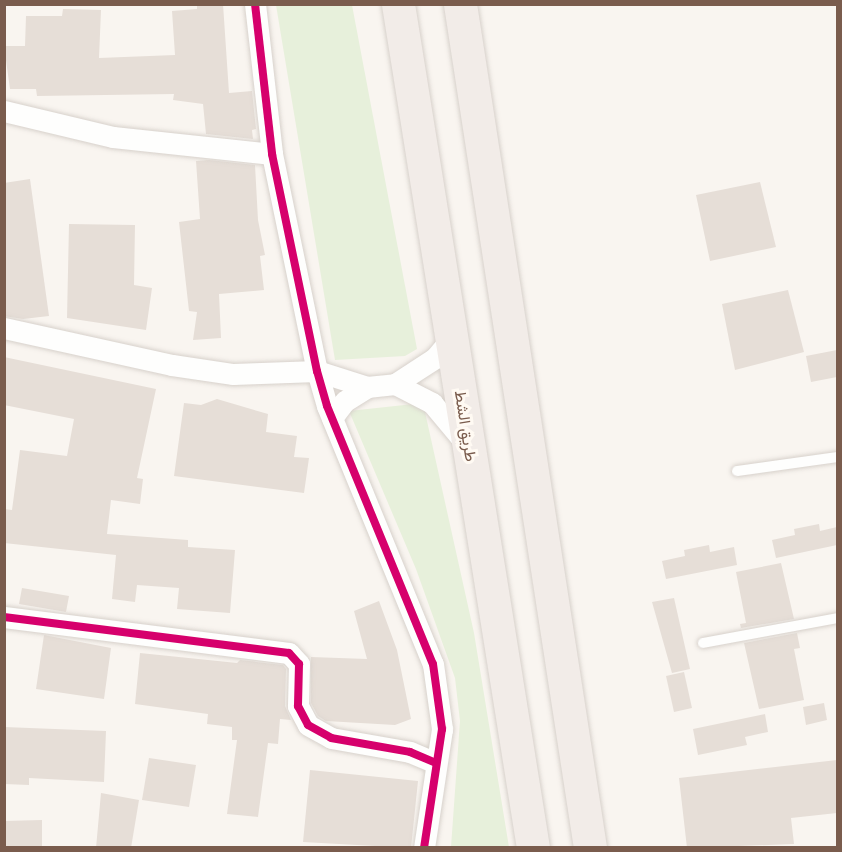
<!DOCTYPE html>
<html>
<head>
<meta charset="utf-8">
<style>
  body { margin:0 }
  #map { position:relative; width:842px; height:852px; overflow:hidden; background:#f9f5f0; font-family:Figtree,Vazirmatn,sans-serif }
  div>[style] { position:absolute }
  [style*='--x'] { left:calc(var(--x)*1px); top:calc(var(--y)*1px); width:calc(var(--w)*1px); rotate:calc(var(--a)*1deg) }
  .green>* { inset:0; background:#e7f0db }
  .building>* { inset:0; background:#e6ded7 }
  .roads { filter:drop-shadow(0 0 2px #d7d1cb) drop-shadow(0 0 2px #d7d1cb) }
  .service>* { height:10px; margin:-5px; padding:0 5px; transform-origin:5px; border-radius:5px; background:#fefefd }
  .minor>* { height:21px; margin:-10.5px; padding:0 10.5px; transform-origin:10.5px; border-radius:10.5px; background:#fefefd }
  .trunk>* { height:33px; margin:-16.5px; padding:0 16.5px; transform-origin:16.5px; border-radius:16.5px; background:#f2ece8 }
  .cycleway>* { height:8px; margin:-4px; padding:0 4px; transform-origin:4px; border-radius:4px; background:#d6006c }
  span { translate:-50% -50%; white-space:nowrap; text-align:center; line-height:1.15; -webkit-text-stroke:6px #fffaf3; paint-order:stroke }
  .street-label { font-size:16px; color:#7a5c4d }
  .frame { position:absolute; inset:0; border:6px solid #7a5c4d; pointer-events:none }
</style>
</head>
<body>
<div id="map">
  <div class="green">
    <div style="clip-path:polygon(276px 5px,352px 5px,417px 349px,405px 356px,335px 360px)"></div>
    <div style="clip-path:polygon(423px 403px,474px 633px,509px 847px,451px 847px,460px 721px,455px 678px,416px 569px,349px 411px)"></div>
  </div>
  <div class="building">
    <div style="clip-path:polygon(197px 4px,223px 4px,229px 93px,252px 91px,256px 129px,252px 130px,253px 139px,206px 134px,203px 104px,173px 100px,174px 94px,37px 96px,36px 89px,10px 89px,4px 46px,25px 46px,26px 16px,62px 16px,63px 9px,101px 10px,99px 58px,175px 55px,172px 11px,197px 9px)"></div>
    <div style="clip-path:polygon(209px 160px,255px 165px,258px 220px,265px 255px,260px 256px,264px 290px,219px 294px,221px 338px,193px 340px,197px 312px,189px 311px,179px 222px,200px 219px,196px 161px)"></div>
    <div style="clip-path:polygon(30px 179px,49px 316px,23px 319px,4px 316px,4px 183px)"></div>
    <div style="clip-path:polygon(760px 182px,776px 247px,710px 261px,696px 195px)"></div>
    <div style="clip-path:polygon(69px 224px,135px 225px,134px 285px,152px 288px,146px 330px,67px 318px)"></div>
    <div style="clip-path:polygon(788px 290px,804px 352px,735px 370px,722px 304px)"></div>
    <div style="clip-path:polygon(837px 350px,837px 377px,811px 382px,806px 356px)"></div>
    <div style="clip-path:polygon(4px 357px,156px 389px,137px 478px,143px 479px,140px 504px,111px 500px,107px 534px,188px 540px,188px 547px,235px 550px,230px 613px,177px 609px,179px 588px,137px 585px,135px 602px,112px 599px,116px 555px,4px 543px,4px 509px,12px 510px,20px 450px,67px 456px,74px 419px,4px 405px)"></div>
    <div style="clip-path:polygon(217px 399px,268px 414px,266px 432px,297px 436px,294px 457px,309px 458px,304px 493px,174px 476px,184px 403px,201px 405px)"></div>
    <div style="clip-path:polygon(819px 524px,820px 531px,837px 527px,837px 545px,776px 558px,772px 540px,795px 535px,794px 529px)"></div>
    <div style="clip-path:polygon(709px 545px,710px 552px,734px 547px,737px 565px,666px 579px,662px 561px,685px 556px,684px 550px)"></div>
    <div style="clip-path:polygon(781px 563px,794px 619px,741px 628px,740px 624px,746px 623px,736px 572px)"></div>
    <div style="clip-path:polygon(22px 588px,69px 596px,66px 612px,19px 604px)"></div>
    <div style="clip-path:polygon(674px 598px,690px 669px,672px 673px,652px 602px)"></div>
    <div style="clip-path:polygon(379px 601px,397px 650px,411px 719px,395px 725px,326px 721px,318px 716px,311px 703px,311px 657px,367px 659px,354px 611px)"></div>
    <div style="clip-path:polygon(797px 633px,800px 648px,794px 649px,804px 700px,759px 709px,744px 643px)"></div>
    <div style="clip-path:polygon(44px 635px,111px 648px,104px 699px,36px 689px)"></div>
    <div style="clip-path:polygon(140px 653px,237px 663px,240px 660px,283px 665px,286px 669px,285px 706px,291px 720px,280px 719px,278px 744px,268px 743px,258px 817px,227px 814px,237px 740px,232px 740px,232px 727px,207px 724px,208px 714px,135px 704px)"></div>
    <div style="clip-path:polygon(684px 672px,692px 708px,674px 712px,666px 676px)"></div>
    <div style="clip-path:polygon(824px 703px,827px 720px,806px 725px,803px 707px)"></div>
    <div style="clip-path:polygon(765px 714px,768px 732px,745px 737px,747px 745px,698px 755px,693px 729px)"></div>
    <div style="clip-path:polygon(4px 727px,106px 731px,104px 782px,29px 778px,29px 785px,4px 784px)"></div>
    <div style="clip-path:polygon(149px 758px,196px 765px,189px 807px,142px 800px)"></div>
    <div style="clip-path:polygon(837px 760px,837px 813px,791px 818px,794px 844px,687px 848px,679px 778px)"></div>
    <div style="clip-path:polygon(310px 770px,418px 781px,411px 848px,303px 842px)"></div>
    <div style="clip-path:polygon(101px 793px,139px 800px,131px 848px,96px 848px)"></div>
    <div style="clip-path:polygon(42px 820px,42px 848px,4px 848px,4px 821px)"></div>
  </div>
  <div class="roads">
    <div class="service">
      <div style="--x:737;--y:471;--w:102;--a:-7.9"></div>
      <div style="--x:703;--y:643;--w:137;--a:-10.5"></div>
    </div>
    <div class="minor">
      <div style="--x:255;--y:4;--w:151;--a:83.5"></div>
      <div style="--x:272;--y:154;--w:222;--a:78.3"></div>
      <div style="--x:317;--y:371;--w:36;--a:74"></div>
      <div style="--x:327;--y:406;--w:279;--a:67.7"></div>
      <div style="--x:433;--y:664;--w:66;--a:82.1"></div>
      <div style="--x:442;--y:729;--w:120;--a:98.6"></div>
      <div style="--x:4;--y:111;--w:112;--a:13.4"></div>
      <div style="--x:113;--y:137;--w:160;--a:6.1"></div>
      <div style="--x:4;--y:328;--w:172;--a:12.4"></div>
      <div style="--x:172;--y:365;--w:62;--a:8.4"></div>
      <div style="--x:233;--y:374;--w:84;--a:-2"></div>
      <div style="--x:317;--y:371;--w:52;--a:17.7"></div>
      <div style="--x:367;--y:387;--w:28;--a:-6"></div>
      <div style="--x:395;--y:384;--w:48;--a:-33"></div>
      <div style="--x:435;--y:358;--w:26;--a:-50"></div>
      <div style="--x:395;--y:384;--w:42;--a:27.2"></div>
      <div style="--x:432;--y:403;--w:47;--a:50.2"></div>
      <div style="--x:332;--y:418;--w:21;--a:-53"></div>
      <div style="--x:345;--y:401;--w:26;--a:-32"></div>
      <div style="--x:4;--y:617;--w:287;--a:7.2"></div>
      <div style="--x:289;--y:653;--w:15;--a:48"></div>
      <div style="--x:299;--y:664;--w:42;--a:91.4"></div>
      <div style="--x:298;--y:706;--w:21;--a:62"></div>
      <div style="--x:308;--y:725;--w:26;--a:29"></div>
      <div style="--x:331;--y:738;--w:80;--a:10"></div>
      <div style="--x:410;--y:752;--w:28;--a:23"></div>
    </div>
    <div class="trunk">
      <div style="--x:398;--y:4;--w:855;--a:80.91"></div>
      <div style="--x:460;--y:4;--w:854;--a:81.24"></div>
    </div>
  </div>
  <div class="cycleway">
    <div style="--x:255;--y:4;--w:151;--a:83.5"></div>
    <div style="--x:272;--y:154;--w:222;--a:78.3"></div>
    <div style="--x:317;--y:371;--w:36;--a:74"></div>
    <div style="--x:327;--y:406;--w:279;--a:67.7"></div>
    <div style="--x:433;--y:664;--w:66;--a:82.1"></div>
    <div style="--x:442;--y:729;--w:120;--a:98.6"></div>
    <div style="--x:4;--y:617;--w:287;--a:7.2"></div>
    <div style="--x:289;--y:653;--w:15;--a:48"></div>
    <div style="--x:299;--y:664;--w:42;--a:91.4"></div>
    <div style="--x:298;--y:706;--w:21;--a:62"></div>
    <div style="--x:308;--y:725;--w:26;--a:29"></div>
    <div style="--x:331;--y:738;--w:80;--a:10"></div>
    <div style="--x:410;--y:752;--w:28;--a:23"></div>
  </div>
  <div class="street-label">
    <span style="left:465px;top:426px;rotate:81deg">طريق الشط</span>
  </div>
  <div class="frame"></div>
</div>
</body>
</html>
